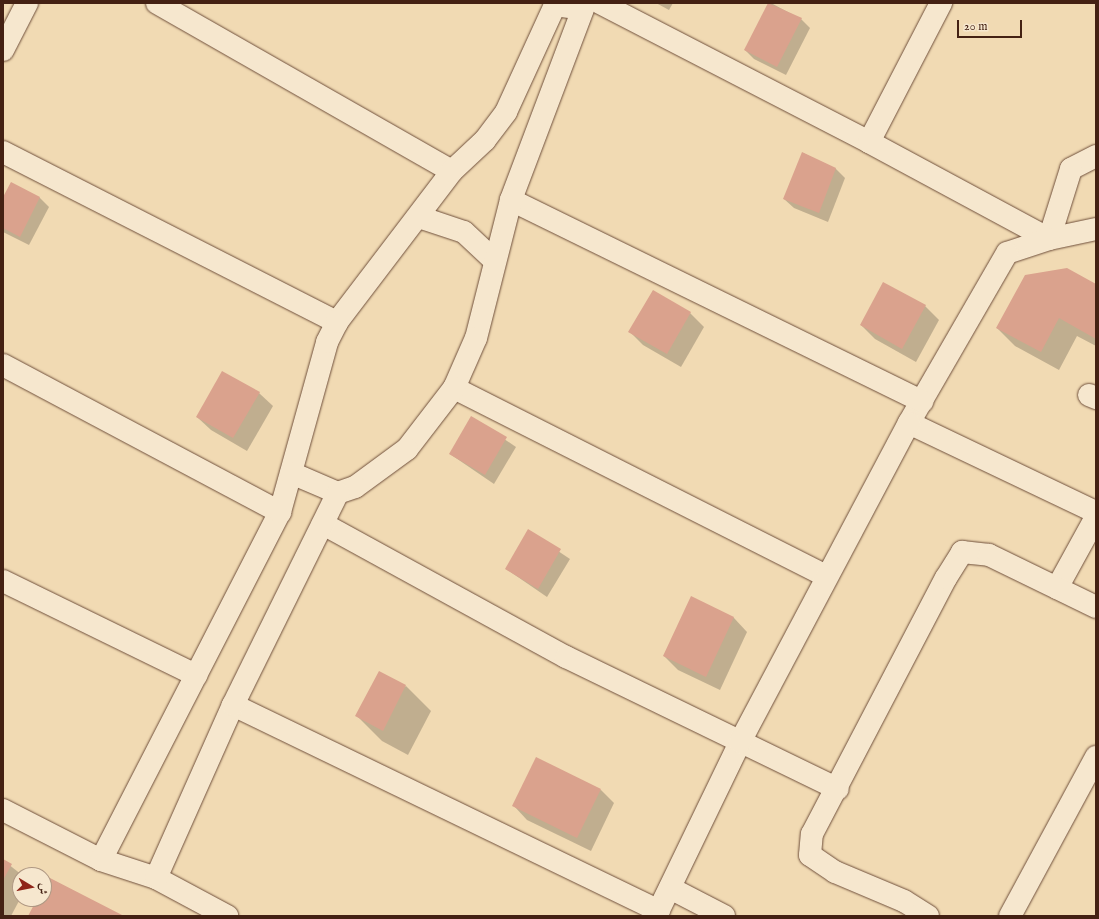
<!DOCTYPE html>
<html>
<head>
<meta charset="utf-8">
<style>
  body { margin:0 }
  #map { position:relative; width:1099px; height:919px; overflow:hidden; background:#f1dab3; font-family:"IM FELL English",Amiri,serif }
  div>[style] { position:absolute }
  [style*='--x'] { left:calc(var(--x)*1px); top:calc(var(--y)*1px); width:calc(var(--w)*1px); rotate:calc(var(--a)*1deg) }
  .shadow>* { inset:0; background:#0003 }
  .building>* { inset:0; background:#daa28d }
  .roads { filter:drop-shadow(0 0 1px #6f4f3b) drop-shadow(0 0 1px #6f4f3b) }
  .street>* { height:22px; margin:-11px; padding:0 11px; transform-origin:11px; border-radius:11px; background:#f6e7ce }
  span { translate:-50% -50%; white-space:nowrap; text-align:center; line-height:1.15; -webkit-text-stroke:3px #f6e7ce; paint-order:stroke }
  .frame { position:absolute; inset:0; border:4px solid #442113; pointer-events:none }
  .north { position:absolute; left:12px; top:867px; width:40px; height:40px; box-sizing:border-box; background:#f6e7ce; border:1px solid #af9883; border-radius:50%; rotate:100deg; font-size:11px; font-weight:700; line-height:16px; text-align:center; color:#442113 }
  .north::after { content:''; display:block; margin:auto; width:14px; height:18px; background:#8f2418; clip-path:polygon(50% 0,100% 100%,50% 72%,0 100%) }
  .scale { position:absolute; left:957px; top:20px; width:65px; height:18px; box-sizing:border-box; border:2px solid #442113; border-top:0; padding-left:5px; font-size:12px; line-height:14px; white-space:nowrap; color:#442113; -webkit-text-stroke:3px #f6e7ce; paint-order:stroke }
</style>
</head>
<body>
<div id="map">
  <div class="shadow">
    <div style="clip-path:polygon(656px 3px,673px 3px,669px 10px)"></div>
    <div style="clip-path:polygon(771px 3px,801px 19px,810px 28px,786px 75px,754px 59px,745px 50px)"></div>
    <div style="clip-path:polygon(803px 153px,836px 169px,845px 178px,828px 222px,794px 208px,784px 199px)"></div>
    <div style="clip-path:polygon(11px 183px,40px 198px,49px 207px,29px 245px,3px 232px,3px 199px)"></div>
    <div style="clip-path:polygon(1096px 285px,1096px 346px,1077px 336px,1059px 370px,1015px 346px,997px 328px)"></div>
    <div style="clip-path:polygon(653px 291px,690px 313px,704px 327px,681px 367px,643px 345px,630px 332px)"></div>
    <div style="clip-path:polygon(925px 306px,939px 320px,916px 362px,875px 339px,861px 325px)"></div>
    <div style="clip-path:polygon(259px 393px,273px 406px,247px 451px,211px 430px,197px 417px)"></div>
    <div style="clip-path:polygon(472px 417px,516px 447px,494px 484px,450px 454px)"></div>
    <div style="clip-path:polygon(528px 531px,570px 559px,547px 597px,506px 569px)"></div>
    <div style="clip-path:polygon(691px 598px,734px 618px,747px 632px,720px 690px,678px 670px,664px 656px)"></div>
    <div style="clip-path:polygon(406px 686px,431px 711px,408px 755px,382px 741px,357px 716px)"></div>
    <div style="clip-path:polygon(601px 790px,614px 803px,591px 851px,527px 820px,514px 806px)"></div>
    <div style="clip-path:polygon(3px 860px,22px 875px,20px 899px,11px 916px,3px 916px)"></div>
    <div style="clip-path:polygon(49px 878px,121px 916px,29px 916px,38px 899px,44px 899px)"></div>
  </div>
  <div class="building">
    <div style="clip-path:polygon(768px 3px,802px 18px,777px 67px,744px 50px)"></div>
    <div style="clip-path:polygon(802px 152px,836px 168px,819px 213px,783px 199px)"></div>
    <div style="clip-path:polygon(11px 182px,40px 197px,20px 237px,3px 228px,3px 197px)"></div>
    <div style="clip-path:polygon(1067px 268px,1096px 284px,1096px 339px,1059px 318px,1041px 352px,996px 328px,1025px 275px)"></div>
    <div style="clip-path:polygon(883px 282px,926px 305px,902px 349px,860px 325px)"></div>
    <div style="clip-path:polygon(653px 290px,691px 312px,667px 354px,628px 332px)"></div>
    <div style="clip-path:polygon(222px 371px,260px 392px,233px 438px,196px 417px)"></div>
    <div style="clip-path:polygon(471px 416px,507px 437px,485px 475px,449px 454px)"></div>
    <div style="clip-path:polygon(528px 529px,561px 549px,538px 589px,505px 569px)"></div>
    <div style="clip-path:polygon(691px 596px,734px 617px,706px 677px,663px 656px)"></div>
    <div style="clip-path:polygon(379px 671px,406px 685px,383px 731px,355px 716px)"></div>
    <div style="clip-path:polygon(536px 757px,601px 789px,577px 838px,512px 806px)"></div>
    <div style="clip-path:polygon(3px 859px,12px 864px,3px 880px)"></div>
    <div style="clip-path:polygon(48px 877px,124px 916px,28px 916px,37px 899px,44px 899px)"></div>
  </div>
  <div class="roads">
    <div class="street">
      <div style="--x:157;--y:3;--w:339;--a:29.7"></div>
      <div style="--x:600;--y:3;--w:303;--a:27.3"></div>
      <div style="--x:869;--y:142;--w:157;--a:-62.6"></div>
      <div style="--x:3;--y:50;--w:53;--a:-62.9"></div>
      <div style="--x:869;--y:142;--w:204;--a:28.3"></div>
      <div style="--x:1049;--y:239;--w:48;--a:-12"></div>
      <div style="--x:3;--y:152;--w:375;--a:27"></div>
      <div style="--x:1096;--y:156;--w:28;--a:153"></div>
      <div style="--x:1071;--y:169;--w:73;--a:107.4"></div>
      <div style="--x:1049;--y:239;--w:44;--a:161.6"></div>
      <div style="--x:1007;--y:253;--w:196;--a:120"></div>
      <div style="--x:909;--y:423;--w:207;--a:25.5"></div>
      <div style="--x:511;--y:200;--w:458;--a:26.1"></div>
      <div style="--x:419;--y:217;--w:47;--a:18.4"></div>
      <div style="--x:464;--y:232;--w:42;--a:43.1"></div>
      <div style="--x:3;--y:365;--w:314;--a:28"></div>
      <div style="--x:454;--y:388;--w:417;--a:26.8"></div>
      <div style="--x:1089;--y:395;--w:8;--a:23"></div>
      <div style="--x:323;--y:524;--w:277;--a:28.7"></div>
      <div style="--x:566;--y:657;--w:302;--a:25.9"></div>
      <div style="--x:3;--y:581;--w:215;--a:26"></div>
      <div style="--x:1057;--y:588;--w:81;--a:-61.2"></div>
      <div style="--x:233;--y:705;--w:473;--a:25.8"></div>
      <div style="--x:3;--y:810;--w:110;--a:27"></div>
      <div style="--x:101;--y:860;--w:58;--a:18.1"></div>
      <div style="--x:156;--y:878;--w:81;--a:28.2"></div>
      <div style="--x:101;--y:860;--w:391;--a:-62.8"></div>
      <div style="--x:280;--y:512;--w:176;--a:-74.5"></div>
      <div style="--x:327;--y:342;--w:22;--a:-63"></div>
      <div style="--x:337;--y:322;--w:190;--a:-52.7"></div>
      <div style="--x:452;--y:171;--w:45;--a:-43.2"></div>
      <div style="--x:485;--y:140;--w:35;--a:-53"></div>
      <div style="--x:506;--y:112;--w:118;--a:-65.4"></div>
      <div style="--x:555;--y:5;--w:28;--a:8"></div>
      <div style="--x:583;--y:9;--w:204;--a:110.7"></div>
      <div style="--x:511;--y:200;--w:142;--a:104.2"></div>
      <div style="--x:476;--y:338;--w:55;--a:113.7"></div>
      <div style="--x:454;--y:388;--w:77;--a:127.6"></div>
      <div style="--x:407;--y:449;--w:64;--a:143.8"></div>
      <div style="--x:355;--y:487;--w:18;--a:161"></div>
      <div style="--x:338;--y:493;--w:51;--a:-156.9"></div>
      <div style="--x:156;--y:878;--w:189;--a:-66"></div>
      <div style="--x:233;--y:705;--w:237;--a:-63.7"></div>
      <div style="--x:670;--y:888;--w:61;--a:27.4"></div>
      <div style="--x:656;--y:916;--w:193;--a:-64.2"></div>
      <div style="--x:740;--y:742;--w:361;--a:-62.1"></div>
      <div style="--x:928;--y:916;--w:28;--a:-148"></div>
      <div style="--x:904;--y:901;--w:75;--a:-157.2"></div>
      <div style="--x:835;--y:872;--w:30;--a:-146"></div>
      <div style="--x:810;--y:855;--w:21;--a:-85"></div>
      <div style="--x:812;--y:834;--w:289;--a:-62.4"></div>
      <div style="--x:946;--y:578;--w:31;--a:-58"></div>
      <div style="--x:962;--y:552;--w:27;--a:6"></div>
      <div style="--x:989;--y:555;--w:119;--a:25.9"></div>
      <div style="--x:1010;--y:916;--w:181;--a:-61.6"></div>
    </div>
  </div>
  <div class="frame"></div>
  <div class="north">ش</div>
  <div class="scale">20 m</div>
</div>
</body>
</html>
